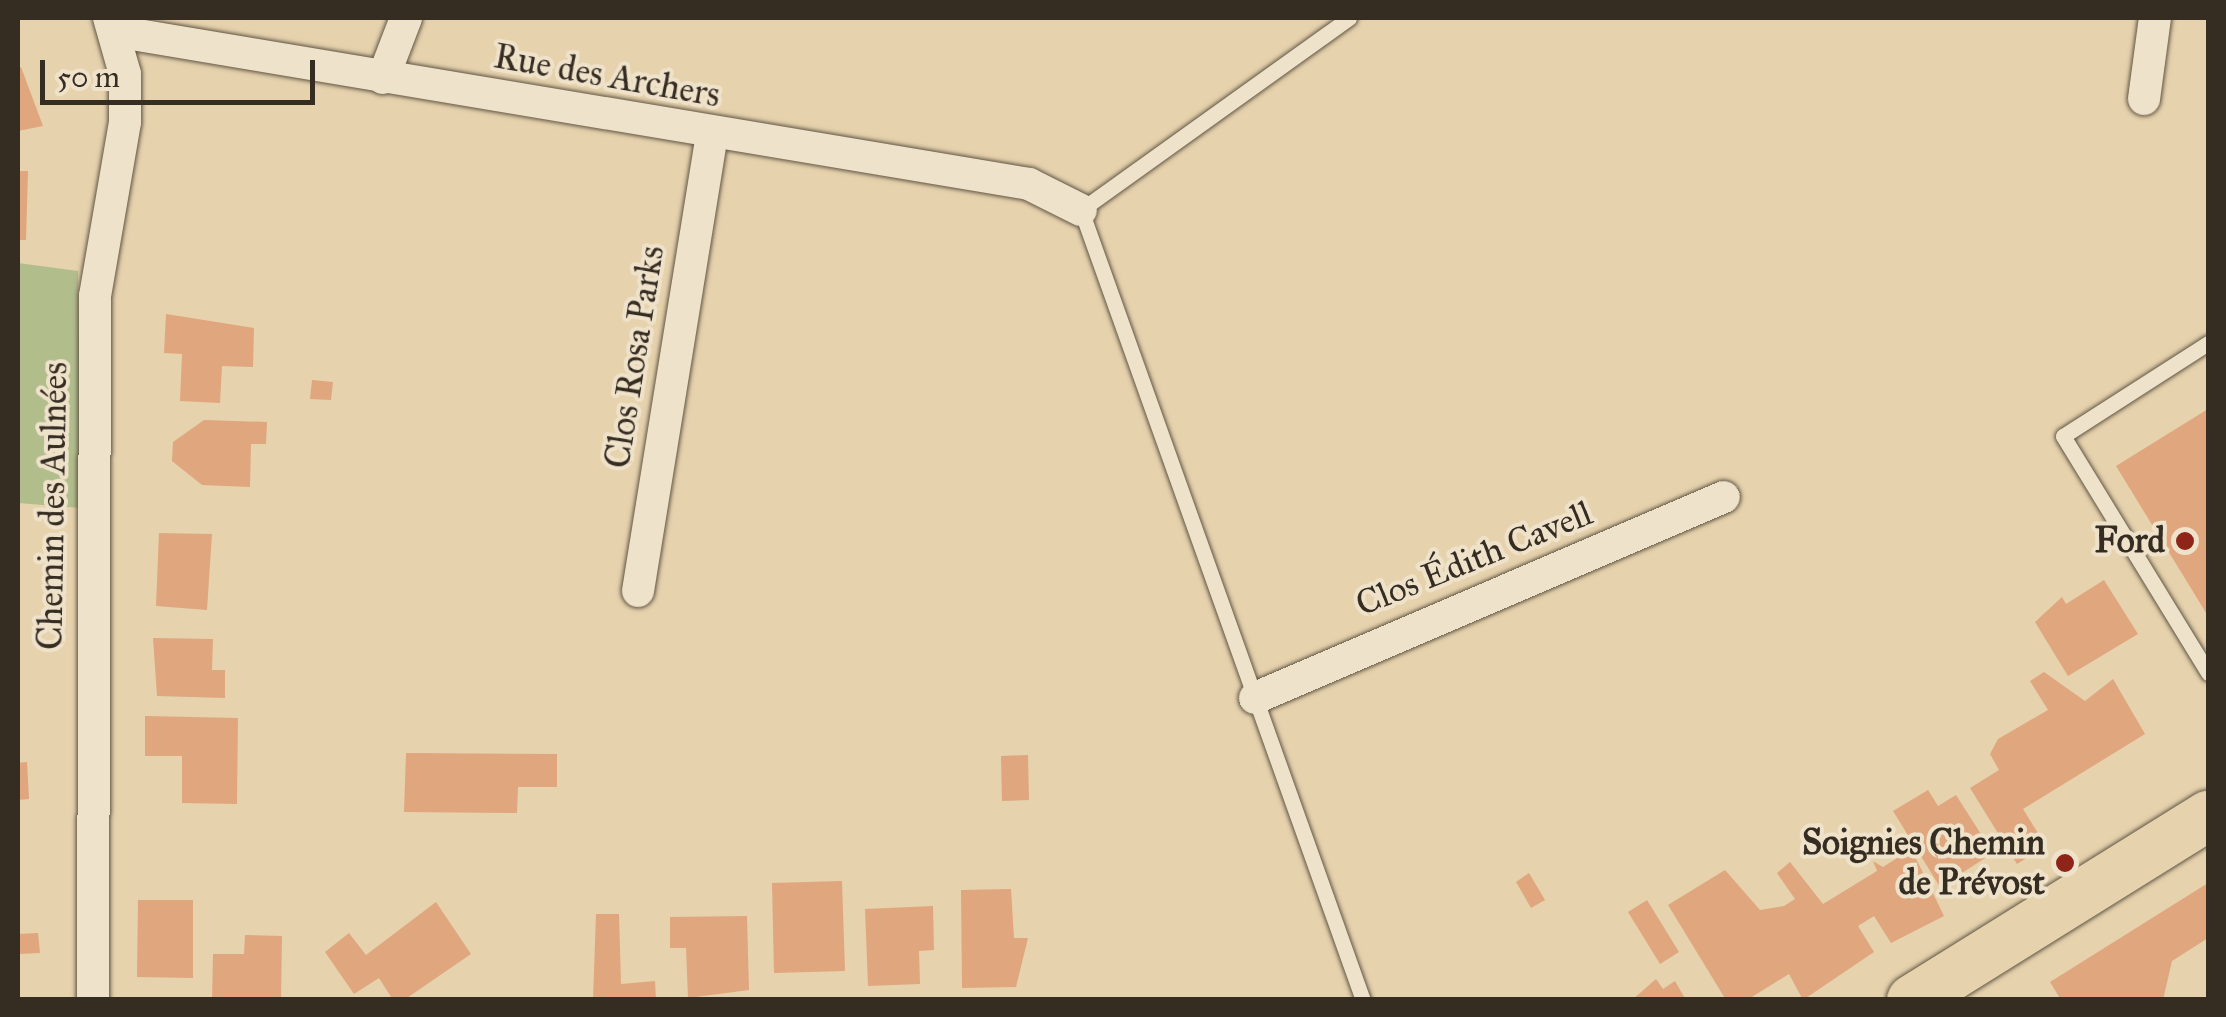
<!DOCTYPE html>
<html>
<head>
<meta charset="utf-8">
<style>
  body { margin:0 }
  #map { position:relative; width:2226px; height:1017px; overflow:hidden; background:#e6d2ad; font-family:"IM FELL Great Primer",serif }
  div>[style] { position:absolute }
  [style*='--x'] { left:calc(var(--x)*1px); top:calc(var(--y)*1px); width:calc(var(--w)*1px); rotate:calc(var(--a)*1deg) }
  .green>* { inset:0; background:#b2bd8c }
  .building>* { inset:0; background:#e0a67e }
  .roads { filter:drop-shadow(0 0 2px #615645) drop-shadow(0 0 2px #615645) }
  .service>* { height:15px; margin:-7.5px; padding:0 7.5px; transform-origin:7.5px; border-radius:7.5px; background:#efe2ca }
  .minor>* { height:32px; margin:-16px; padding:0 16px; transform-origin:16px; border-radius:16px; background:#efe2ca }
  .primary>* { height:50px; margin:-25px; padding:0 25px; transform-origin:25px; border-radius:25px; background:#e6d2ad }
  .dots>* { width:28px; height:28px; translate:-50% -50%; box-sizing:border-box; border:5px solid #efe2ca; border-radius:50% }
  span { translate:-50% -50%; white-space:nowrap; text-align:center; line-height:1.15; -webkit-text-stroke:8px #efe2ca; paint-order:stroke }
  .street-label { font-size:35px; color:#352c22 }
  .poi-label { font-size:35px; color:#352c22; font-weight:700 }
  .right { translate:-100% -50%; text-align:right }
  .frame { position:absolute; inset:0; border:20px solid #352c22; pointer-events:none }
  .scale { position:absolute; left:40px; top:60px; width:275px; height:45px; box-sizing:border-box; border:5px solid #352c22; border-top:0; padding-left:12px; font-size:30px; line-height:35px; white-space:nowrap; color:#352c22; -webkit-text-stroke:8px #efe2ca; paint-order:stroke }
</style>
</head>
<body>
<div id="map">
  <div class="green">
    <div style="clip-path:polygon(18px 263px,78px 271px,81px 508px,18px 503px)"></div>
  </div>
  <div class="building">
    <div style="clip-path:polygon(21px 67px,43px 126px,18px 131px,18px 68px)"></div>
    <div style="clip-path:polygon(18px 171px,28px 171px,26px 240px,18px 240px)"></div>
    <div style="clip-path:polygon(166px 314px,254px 328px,253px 367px,222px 366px,220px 403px,180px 401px,182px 354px,164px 353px)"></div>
    <div style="clip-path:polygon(312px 380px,333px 382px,331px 400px,310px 399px)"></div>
    <div style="clip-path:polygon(2208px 409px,2208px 616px,2116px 466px)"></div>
    <div style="clip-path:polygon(204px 420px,267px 422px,266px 444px,251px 444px,250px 487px,202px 485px,172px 461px,173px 442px)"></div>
    <div style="clip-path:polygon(159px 533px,212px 534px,207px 610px,156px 606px)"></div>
    <div style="clip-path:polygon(2104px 580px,2138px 634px,2068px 676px,2035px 622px,2062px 597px,2066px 604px)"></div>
    <div style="clip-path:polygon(153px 638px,213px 639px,212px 670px,225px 670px,225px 698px,157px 696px)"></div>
    <div style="clip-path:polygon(2044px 672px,2085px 701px,2113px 679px,2145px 734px,2023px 809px,2046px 846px,2017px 864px,1970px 788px,1999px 770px,1990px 754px,1998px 739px,2048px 710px,2030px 681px)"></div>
    <div style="clip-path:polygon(145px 716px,238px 718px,237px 804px,182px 803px,182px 756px,145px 756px)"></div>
    <div style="clip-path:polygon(406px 753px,557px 754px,557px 787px,518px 787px,517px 813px,404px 812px)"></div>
    <div style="clip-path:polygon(1028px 755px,1029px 800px,1002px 801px,1001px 756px)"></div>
    <div style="clip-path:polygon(27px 762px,29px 799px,18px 800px,18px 763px)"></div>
    <div style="clip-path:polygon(1928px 790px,1938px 806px,1956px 795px,1993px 853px,1940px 887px,1893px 811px)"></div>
    <div style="clip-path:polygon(1908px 842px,1944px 916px,1891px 943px,1874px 916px,1858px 926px,1874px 952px,1803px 1000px,1789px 974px,1747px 1000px,1726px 1000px,1668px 905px,1725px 870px,1760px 910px,1784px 906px,1795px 899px,1777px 873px,1790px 862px,1823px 904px,1877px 871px,1873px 861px,1883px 867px,1905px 853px)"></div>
    <div style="clip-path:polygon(1529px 873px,1545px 900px,1531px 908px,1516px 882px)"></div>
    <div style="clip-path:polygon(842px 881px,845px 971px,774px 973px,772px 883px)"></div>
    <div style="clip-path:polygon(2208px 883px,2208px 938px,2172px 961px,2163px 1000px,2061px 1000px,2050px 982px)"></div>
    <div style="clip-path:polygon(1011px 889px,1014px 938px,1028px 938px,1016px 987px,962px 988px,961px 890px)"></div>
    <div style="clip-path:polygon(138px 900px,193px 900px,193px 978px,137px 977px)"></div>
    <div style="clip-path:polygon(1647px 900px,1679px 952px,1660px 964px,1628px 912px)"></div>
    <div style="clip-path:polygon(436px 902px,471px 954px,404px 1000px,393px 1000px,379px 978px,354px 994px,325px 952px,349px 933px,366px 955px)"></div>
    <div style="clip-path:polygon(933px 906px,934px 950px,919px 951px,920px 984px,868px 986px,865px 909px)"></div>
    <div style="clip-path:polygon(596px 914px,619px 914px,621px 984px,655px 981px,656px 1000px,593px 1000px)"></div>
    <div style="clip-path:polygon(747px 916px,749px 990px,688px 998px,686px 948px,670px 948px,670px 917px)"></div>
    <div style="clip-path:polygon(38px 933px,40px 953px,18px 954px,18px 934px)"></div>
    <div style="clip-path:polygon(245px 935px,282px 936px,281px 1000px,212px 1000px,213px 954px,244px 954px)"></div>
    <div style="clip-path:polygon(1656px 979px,1663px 989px,1675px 981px,1686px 1000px,1632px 1000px)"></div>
  </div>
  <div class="roads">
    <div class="service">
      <div style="--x:1349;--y:18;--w:330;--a:144.4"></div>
      <div style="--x:1081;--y:210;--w:839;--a:70.36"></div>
      <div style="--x:2208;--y:343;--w:172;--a:147.3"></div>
      <div style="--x:2063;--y:436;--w:278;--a:58.5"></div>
    </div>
    <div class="minor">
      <div style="--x:114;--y:31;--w:928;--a:9.49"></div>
      <div style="--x:1029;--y:184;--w:58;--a:26.6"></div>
      <div style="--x:383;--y:78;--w:64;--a:-69"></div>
      <div style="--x:2144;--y:99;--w:82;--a:-82.3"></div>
      <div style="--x:638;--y:591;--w:462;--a:-80.8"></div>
      <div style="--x:1255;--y:698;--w:510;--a:-23.2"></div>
      <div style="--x:93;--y:1000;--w:704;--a:-89.84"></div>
      <div style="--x:95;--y:296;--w:177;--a:-80.2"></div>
      <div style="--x:125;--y:122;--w:48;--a:-90"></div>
      <div style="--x:125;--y:74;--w:58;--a:-105.9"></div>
    </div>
    <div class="primary">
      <div style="--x:1912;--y:1000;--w:349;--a:-31.9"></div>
    </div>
  </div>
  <div class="dots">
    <div style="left:2185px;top:541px;background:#8f2418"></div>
    <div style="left:2065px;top:863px;background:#8f2418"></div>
  </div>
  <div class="street-label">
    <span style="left:607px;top:76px;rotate:10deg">Rue des Archers</span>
    <span style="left:635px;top:357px;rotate:-81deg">Clos Rosa Parks</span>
    <span style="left:53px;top:506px;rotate:-89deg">Chemin des Aulnées</span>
    <span style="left:1474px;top:559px;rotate:-22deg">Clos Édith Cavell</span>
  </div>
  <div class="poi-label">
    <span class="right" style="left:2165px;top:541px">Ford</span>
    <span class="right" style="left:2045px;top:863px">Soignies Chemin<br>de Prévost</span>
  </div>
  <div class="frame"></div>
  <div class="scale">50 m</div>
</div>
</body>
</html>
